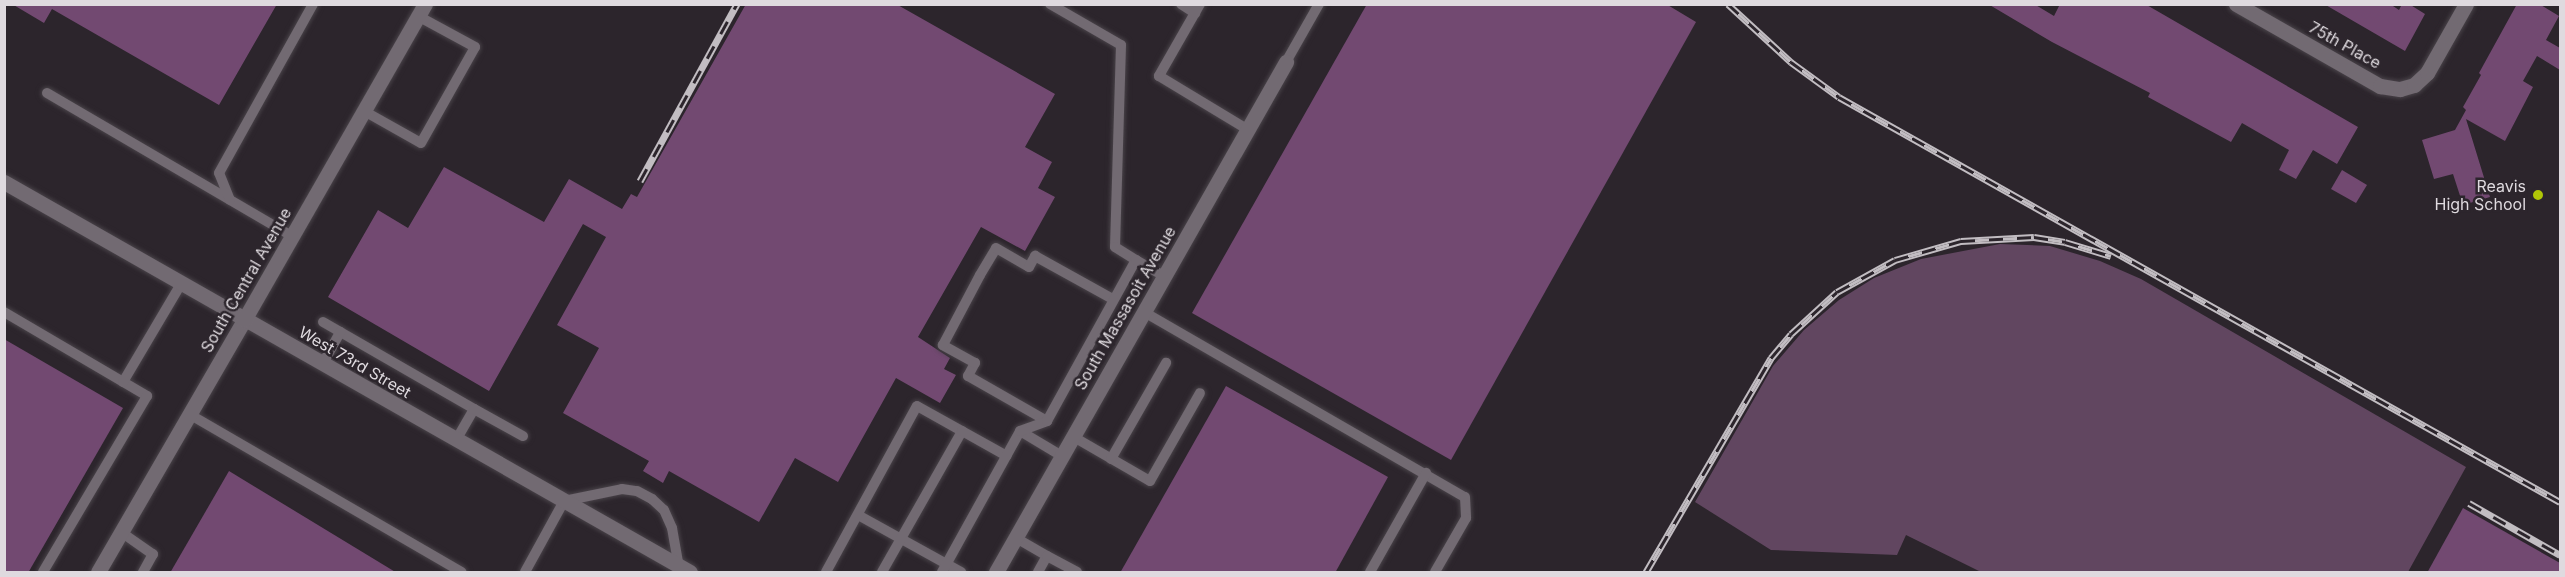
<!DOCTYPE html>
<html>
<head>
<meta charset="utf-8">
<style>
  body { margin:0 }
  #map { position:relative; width:2565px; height:577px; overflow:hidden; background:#2c252c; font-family:Inter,sans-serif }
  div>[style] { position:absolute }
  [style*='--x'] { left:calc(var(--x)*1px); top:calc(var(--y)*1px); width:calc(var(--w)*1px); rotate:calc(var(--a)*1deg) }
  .green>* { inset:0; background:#614660 }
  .building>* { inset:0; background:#724971 }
  .roads { filter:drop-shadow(0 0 2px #494349) drop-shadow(0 0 2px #494349) }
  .lane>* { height:10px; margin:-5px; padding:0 5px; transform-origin:5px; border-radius:5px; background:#726a72 }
  .street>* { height:15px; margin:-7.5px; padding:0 7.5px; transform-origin:7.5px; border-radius:7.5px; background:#726a72 }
  .secondary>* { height:15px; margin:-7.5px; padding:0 7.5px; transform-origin:7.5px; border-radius:7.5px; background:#726a72 }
  .rail>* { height:7px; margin-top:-3.5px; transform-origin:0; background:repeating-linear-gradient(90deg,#2c252c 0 14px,#c2bdc2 0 28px); box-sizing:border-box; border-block:2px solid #c2bdc2 }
  .dots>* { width:16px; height:16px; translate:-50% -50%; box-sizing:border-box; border:3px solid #2c252c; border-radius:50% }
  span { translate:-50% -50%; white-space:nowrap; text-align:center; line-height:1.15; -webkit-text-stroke:5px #2c252c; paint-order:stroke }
  .street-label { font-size:16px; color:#dfdadf }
  .poi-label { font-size:16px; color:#dfdadf }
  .right { translate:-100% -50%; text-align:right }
  .frame { position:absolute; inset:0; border:6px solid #dfdadf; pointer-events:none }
</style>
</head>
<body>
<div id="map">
  <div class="green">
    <div style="clip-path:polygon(2000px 244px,2050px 246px,2100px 261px,2141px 279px,2466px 467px,2408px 572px,1981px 572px,1906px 535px,1897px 555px,1771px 550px,1695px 502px,1773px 366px,1804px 330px,1839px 300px,1874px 278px,1921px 259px)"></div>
  </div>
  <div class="building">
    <div style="clip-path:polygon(12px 4px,277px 4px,219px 105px,52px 9px,44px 23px)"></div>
    <div style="clip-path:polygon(746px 4px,896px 4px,1055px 94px,1025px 147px,1052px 162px,1038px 188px,1055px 197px,1025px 251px,981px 227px,918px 337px,950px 358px,944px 369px,956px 375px,940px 403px,896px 378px,838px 482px,795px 458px,759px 522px,669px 471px,663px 483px,643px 471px,649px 461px,563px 413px,599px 348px,557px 325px,606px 237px,583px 224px,489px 391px,328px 297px,378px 210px,408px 228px,444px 167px,544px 222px,569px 179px,622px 209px,631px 194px,637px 197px)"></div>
    <div style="clip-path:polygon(1367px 4px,1666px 4px,1696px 22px,1451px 460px,1192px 313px)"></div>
    <div style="clip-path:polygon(1988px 4px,2034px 4px,2054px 16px,2060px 4px,2145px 4px,2358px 127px,2337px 164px,2313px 150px,2296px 179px,2279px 170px,2289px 150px,2242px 123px,2231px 142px,2148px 97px,2150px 93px,2052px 42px)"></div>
    <div style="clip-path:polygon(2324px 4px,2390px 4px,2399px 10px,2402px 4px,2409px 4px,2425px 14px,2405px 51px)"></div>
    <div style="clip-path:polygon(2517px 4px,2539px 4px,2559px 16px,2546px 40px,2560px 48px,2560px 70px,2537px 56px,2523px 81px,2533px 87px,2505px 141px,2466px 119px,2490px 197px,2463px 205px,2453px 174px,2434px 179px,2422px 140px,2455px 130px,2466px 110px,2463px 107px,2481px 75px,2479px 73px)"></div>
    <div style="clip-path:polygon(2342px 170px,2367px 185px,2356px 203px,2331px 189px)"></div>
    <div style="clip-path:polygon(4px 339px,123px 408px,28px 573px,4px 573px)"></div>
    <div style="clip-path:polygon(1226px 386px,1388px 477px,1335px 573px,1120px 573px)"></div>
    <div style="clip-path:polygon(229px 471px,397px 573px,170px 573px)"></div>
    <div style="clip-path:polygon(2463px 508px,2560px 563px,2560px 573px,2427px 573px)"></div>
  </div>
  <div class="roads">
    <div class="lane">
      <div style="--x:1050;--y:4;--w:82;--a:30"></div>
      <div style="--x:1121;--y:45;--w:202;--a:91.7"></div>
      <div style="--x:1115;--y:247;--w:25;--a:32"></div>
      <div style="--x:1181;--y:4;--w:17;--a:33"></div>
      <div style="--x:1200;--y:4;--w:83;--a:119.7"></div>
      <div style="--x:1159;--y:76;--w:103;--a:31.1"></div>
      <div style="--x:1286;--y:62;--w:67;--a:-60.4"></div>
      <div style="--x:47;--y:93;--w:284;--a:30.3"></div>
      <div style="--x:364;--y:111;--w:65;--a:29.3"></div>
      <div style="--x:421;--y:143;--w:110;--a:-60.6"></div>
      <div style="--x:475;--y:47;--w:65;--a:-151.5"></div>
      <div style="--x:230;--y:200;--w:29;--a:-112"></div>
      <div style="--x:219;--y:173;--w:193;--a:-60.9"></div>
      <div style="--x:4;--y:312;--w:166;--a:30.4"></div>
      <div style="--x:147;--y:396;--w:204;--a:120.6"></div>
      <div style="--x:1144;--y:312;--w:370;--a:30"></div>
      <div style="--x:1465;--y:497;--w:21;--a:87"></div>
      <div style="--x:1466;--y:518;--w:62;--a:119.9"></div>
      <div style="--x:323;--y:322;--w:174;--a:29.9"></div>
      <div style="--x:474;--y:409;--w:36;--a:120"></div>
      <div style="--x:322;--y:365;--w:38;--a:-61"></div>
      <div style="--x:123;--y:382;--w:114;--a:-59.4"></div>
      <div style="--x:474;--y:409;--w:56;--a:28.9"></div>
      <div style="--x:189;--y:414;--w:315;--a:30.1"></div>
      <div style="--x:1047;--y:421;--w:91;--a:-150.3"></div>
      <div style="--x:968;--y:376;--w:15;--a:-62"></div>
      <div style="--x:975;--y:363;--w:37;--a:-151"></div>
      <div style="--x:943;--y:345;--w:79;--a:-62.1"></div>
      <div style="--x:980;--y:275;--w:31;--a:-59"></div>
      <div style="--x:996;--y:248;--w:38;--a:30"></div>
      <div style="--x:1029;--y:267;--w:13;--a:-61"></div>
      <div style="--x:1035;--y:256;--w:89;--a:28.9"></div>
      <div style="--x:1020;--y:431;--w:49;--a:30.8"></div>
      <div style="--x:1072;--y:436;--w:90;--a:30"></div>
      <div style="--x:1150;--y:481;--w:101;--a:-60.4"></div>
      <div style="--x:1111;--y:459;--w:111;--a:-60.2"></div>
      <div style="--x:858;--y:515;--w:118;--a:29"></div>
      <div style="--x:121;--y:532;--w:39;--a:35"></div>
      <div style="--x:153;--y:554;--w:21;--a:119"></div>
      <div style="--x:1016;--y:538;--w:36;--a:30"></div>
      <div style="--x:525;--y:572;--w:81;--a:-61.2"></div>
      <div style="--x:564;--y:501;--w:59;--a:-11.7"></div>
      <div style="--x:622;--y:489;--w:15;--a:8"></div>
      <div style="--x:637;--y:491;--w:17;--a:28"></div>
      <div style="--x:652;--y:499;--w:16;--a:43"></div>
      <div style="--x:664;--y:510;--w:20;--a:66"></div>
      <div style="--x:672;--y:528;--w:40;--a:80"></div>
      <div style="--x:826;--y:572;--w:189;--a:-61.3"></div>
      <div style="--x:917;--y:406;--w:51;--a:29.1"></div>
      <div style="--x:882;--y:572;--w:162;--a:-60.4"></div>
      <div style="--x:962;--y:431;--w:51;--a:29.1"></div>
      <div style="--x:942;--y:572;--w:161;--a:-61"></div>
      <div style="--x:1020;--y:431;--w:29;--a:-20"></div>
      <div style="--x:1047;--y:421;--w:184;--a:-61.1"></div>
      <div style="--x:1136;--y:260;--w:32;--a:30"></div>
      <div style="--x:1038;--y:572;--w:18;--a:-61"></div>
      <div style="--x:1047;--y:556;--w:34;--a:28"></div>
      <div style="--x:1370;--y:572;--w:114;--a:-60.5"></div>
    </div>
    <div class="street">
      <div style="--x:2236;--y:4;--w:166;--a:29.7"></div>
      <div style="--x:2380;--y:86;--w:20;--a:9"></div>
      <div style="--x:2400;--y:89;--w:15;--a:-16"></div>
      <div style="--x:2414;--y:85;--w:18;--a:-43"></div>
      <div style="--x:2427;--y:73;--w:79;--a:-60.5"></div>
      <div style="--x:98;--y:572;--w:291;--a:-59.9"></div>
      <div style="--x:996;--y:572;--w:587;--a:-60.38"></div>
    </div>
    <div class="secondary">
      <div style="--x:4;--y:182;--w:789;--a:29.62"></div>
      <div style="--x:244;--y:320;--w:364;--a:-60.2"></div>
    </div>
  </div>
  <div class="rail">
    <div style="--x:1728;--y:4;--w:86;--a:42.6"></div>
    <div style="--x:1791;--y:62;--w:59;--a:36.1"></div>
    <div style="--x:1839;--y:97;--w:827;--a:29.32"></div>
    <div style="--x:640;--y:181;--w:202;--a:-61.3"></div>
    <div style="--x:2469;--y:503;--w:105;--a:29.7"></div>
    <div style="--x:1646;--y:572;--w:248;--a:-59.7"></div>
    <div style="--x:1771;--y:358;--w:31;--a:-50"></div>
    <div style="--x:1791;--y:334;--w:62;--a:-42.4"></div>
    <div style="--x:1837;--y:292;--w:66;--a:-28.9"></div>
    <div style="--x:1895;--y:260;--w:69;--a:-16.1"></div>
    <div style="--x:1961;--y:241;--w:73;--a:-3.1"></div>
    <div style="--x:2034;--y:237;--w:31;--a:9"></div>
    <div style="--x:2065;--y:242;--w:48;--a:16.9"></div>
  </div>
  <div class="dots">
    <div style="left:2538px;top:195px;background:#afc507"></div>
  </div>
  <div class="street-label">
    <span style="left:2345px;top:45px;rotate:29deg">75th Place</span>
    <span style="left:246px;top:280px;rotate:-60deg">South Central Avenue</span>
    <span style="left:1125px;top:308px;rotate:-60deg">South Massasoit Avenue</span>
    <span style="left:355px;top:362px;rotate:30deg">West 73rd Street</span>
  </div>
  <div class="poi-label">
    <span class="right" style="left:2526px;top:195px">Reavis<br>High School</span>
  </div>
  <div class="frame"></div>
</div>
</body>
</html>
